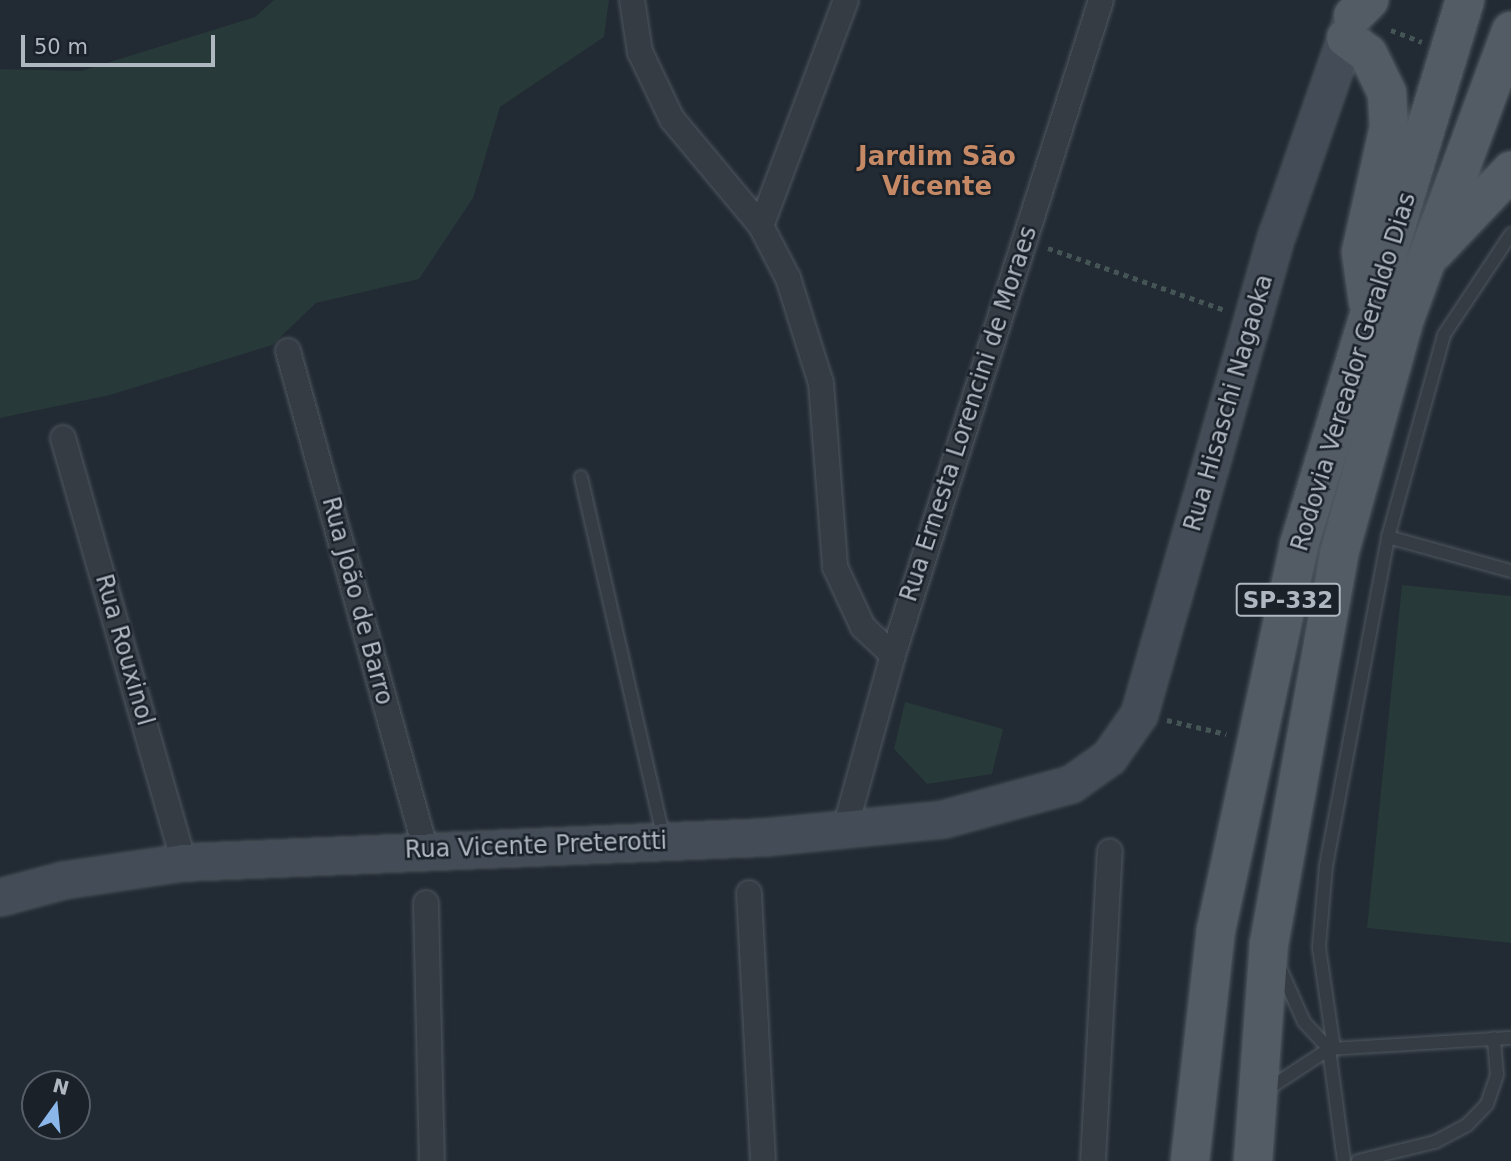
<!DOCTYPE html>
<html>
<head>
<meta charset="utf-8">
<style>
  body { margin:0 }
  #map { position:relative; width:1511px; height:1161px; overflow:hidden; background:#222a33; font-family:"DejaVu Sans",sans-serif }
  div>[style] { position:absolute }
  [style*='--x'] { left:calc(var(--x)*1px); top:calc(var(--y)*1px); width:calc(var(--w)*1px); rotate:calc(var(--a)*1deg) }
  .green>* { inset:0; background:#273938 }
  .path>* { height:4.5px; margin-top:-2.25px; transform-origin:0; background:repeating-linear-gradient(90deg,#455556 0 5px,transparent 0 10px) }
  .roads { filter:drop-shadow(0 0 2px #4f575f) drop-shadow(0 0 2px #4f575f) }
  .lane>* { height:12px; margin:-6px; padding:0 6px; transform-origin:6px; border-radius:6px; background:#353c44 }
  .street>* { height:24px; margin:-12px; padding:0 12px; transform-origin:12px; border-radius:12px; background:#353c44 }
  .secondary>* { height:35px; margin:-17.5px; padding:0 17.5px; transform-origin:17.5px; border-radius:17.5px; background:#434c57 }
  .primary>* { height:38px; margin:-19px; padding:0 19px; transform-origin:19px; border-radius:19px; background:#535b64 }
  span { translate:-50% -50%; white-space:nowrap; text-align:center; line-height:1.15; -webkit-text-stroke:5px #1a2129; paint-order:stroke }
  .shield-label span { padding:2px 5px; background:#1a2129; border:2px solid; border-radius:5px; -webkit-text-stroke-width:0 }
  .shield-label { font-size:23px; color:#afb7c1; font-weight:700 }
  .street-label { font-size:24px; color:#afb7c1 }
  .neighbourhood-label { font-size:26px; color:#c58966; font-weight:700 }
  .north { position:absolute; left:21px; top:1070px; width:70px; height:70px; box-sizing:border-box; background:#1a2129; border:2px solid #565d66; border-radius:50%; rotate:15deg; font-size:19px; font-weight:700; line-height:28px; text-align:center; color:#afb7c1 }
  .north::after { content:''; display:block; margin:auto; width:24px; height:32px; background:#8bb6ea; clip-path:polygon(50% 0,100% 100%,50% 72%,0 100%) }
  .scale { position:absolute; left:21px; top:35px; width:194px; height:32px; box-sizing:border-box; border:4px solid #afb7c1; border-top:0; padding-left:9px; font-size:21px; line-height:24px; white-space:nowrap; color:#afb7c1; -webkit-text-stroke:5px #1a2129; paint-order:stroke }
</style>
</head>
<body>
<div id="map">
  <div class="green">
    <div style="clip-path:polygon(274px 0,609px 0,604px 37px,500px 107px,473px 198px,419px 279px,316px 303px,272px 345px,110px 395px,0 418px,0 69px,81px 71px,255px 17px)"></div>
    <div style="clip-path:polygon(1402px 585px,1511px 596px,1511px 943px,1367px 928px)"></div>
    <div style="clip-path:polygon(905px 702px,1003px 729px,992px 774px,927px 784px,894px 749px)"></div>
  </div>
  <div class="path">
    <div style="--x:1391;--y:30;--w:33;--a:21"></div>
    <div style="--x:1048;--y:248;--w:188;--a:19.3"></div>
    <div style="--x:1167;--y:720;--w:61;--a:13.3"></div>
  </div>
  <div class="roads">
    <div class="lane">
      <div style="--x:1511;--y:234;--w:121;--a:123.6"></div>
      <div style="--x:1444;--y:335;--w:210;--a:105.5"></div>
      <div style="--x:1388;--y:537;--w:128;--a:15.5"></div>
      <div style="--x:581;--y:477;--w:370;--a:77.1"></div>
      <div style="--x:1280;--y:968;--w:59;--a:66"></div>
      <div style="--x:1304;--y:1022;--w:37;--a:47"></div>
      <div style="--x:1329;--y:1049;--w:113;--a:82.4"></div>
      <div style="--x:1334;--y:1049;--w:103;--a:-98.4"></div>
      <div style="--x:1319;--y:947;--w:81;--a:-85.1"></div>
      <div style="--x:1326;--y:866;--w:335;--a:-79.3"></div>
      <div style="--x:1265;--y:1091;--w:77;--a:-33.3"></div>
      <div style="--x:1329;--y:1049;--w:182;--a:-3.5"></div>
      <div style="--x:1358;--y:1161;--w:79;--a:-13.9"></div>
      <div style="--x:1435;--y:1142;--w:36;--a:-28"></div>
      <div style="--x:1467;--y:1125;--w:29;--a:-46"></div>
      <div style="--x:1487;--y:1104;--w:31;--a:-71"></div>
      <div style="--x:1497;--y:1075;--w:37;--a:-95"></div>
    </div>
    <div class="street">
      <div style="--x:632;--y:0;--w:53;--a:81.3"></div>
      <div style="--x:640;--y:52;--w:74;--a:64.5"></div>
      <div style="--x:672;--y:119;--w:139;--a:50.2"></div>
      <div style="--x:761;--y:226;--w:59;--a:62.6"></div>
      <div style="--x:788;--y:278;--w:110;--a:72.6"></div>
      <div style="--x:821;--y:383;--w:185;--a:85.6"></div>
      <div style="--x:835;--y:567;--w:66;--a:65"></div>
      <div style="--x:863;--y:627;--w:41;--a:43"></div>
      <div style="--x:761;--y:226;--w:241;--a:-69.4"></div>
      <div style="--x:288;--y:351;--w:519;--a:74.57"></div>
      <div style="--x:63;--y:438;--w:441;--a:74.1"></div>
      <div style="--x:845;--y:829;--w:180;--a:-74.6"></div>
      <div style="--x:893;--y:655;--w:687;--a:-72.38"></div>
      <div style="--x:749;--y:893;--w:268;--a:87"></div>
      <div style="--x:426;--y:903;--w:258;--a:88.7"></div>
      <div style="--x:1093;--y:1161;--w:310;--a:-86.9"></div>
    </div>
    <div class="secondary">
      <div style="--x:0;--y:897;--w:65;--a:-15.1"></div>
      <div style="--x:63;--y:880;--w:122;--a:-8.5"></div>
      <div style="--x:184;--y:862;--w:581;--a:-2.47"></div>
      <div style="--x:764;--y:837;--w:180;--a:-5.7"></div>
      <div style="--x:943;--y:819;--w:133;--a:-15.3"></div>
      <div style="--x:1071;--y:784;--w:47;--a:-35.4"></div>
      <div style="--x:1109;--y:757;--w:52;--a:-55.1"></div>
      <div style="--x:1139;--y:714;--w:499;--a:-74"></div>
      <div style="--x:1277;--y:234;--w:231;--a:-70.8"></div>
    </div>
    <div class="primary">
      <div style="--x:1353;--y:16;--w:23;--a:-45"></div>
      <div style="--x:1346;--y:38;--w:27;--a:36"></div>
      <div style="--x:1368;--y:54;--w:43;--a:64"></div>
      <div style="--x:1387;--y:93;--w:34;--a:87"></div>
      <div style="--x:1389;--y:127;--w:128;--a:102.6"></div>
      <div style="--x:1361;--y:252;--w:50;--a:82"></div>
      <div style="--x:1434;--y:252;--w:112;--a:-46.5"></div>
      <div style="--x:1190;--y:1161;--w:232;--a:-83.6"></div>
      <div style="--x:1216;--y:930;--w:394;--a:-77.8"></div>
      <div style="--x:1299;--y:545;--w:570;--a:-73.06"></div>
      <div style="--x:1253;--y:1161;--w:218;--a:-85.8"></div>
      <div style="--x:1269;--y:944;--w:396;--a:-79.8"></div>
      <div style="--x:1339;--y:554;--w:245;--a:-74.4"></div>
      <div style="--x:1405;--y:318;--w:306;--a:-69.7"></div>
    </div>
  </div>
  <div class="shield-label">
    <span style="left:1288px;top:600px">SP-332</span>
  </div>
  <div class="street-label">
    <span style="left:1354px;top:372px;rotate:-73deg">Rodovia Vereador Geraldo Dias</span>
    <span style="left:1229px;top:403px;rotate:-74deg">Rua Hisaschi Nagaoka</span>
    <span style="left:969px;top:414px;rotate:-72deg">Rua Ernesta Lorencini de Moraes</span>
    <span style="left:357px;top:601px;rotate:75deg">Rua João de Barro</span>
    <span style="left:124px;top:650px;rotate:74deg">Rua Rouxinol</span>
    <span style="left:536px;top:846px;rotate:-2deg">Rua Vicente Preterotti</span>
  </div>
  <div class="neighbourhood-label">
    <span style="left:937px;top:172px">Jardim São<br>Vicente</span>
  </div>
  <div class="north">N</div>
  <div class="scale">50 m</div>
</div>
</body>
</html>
